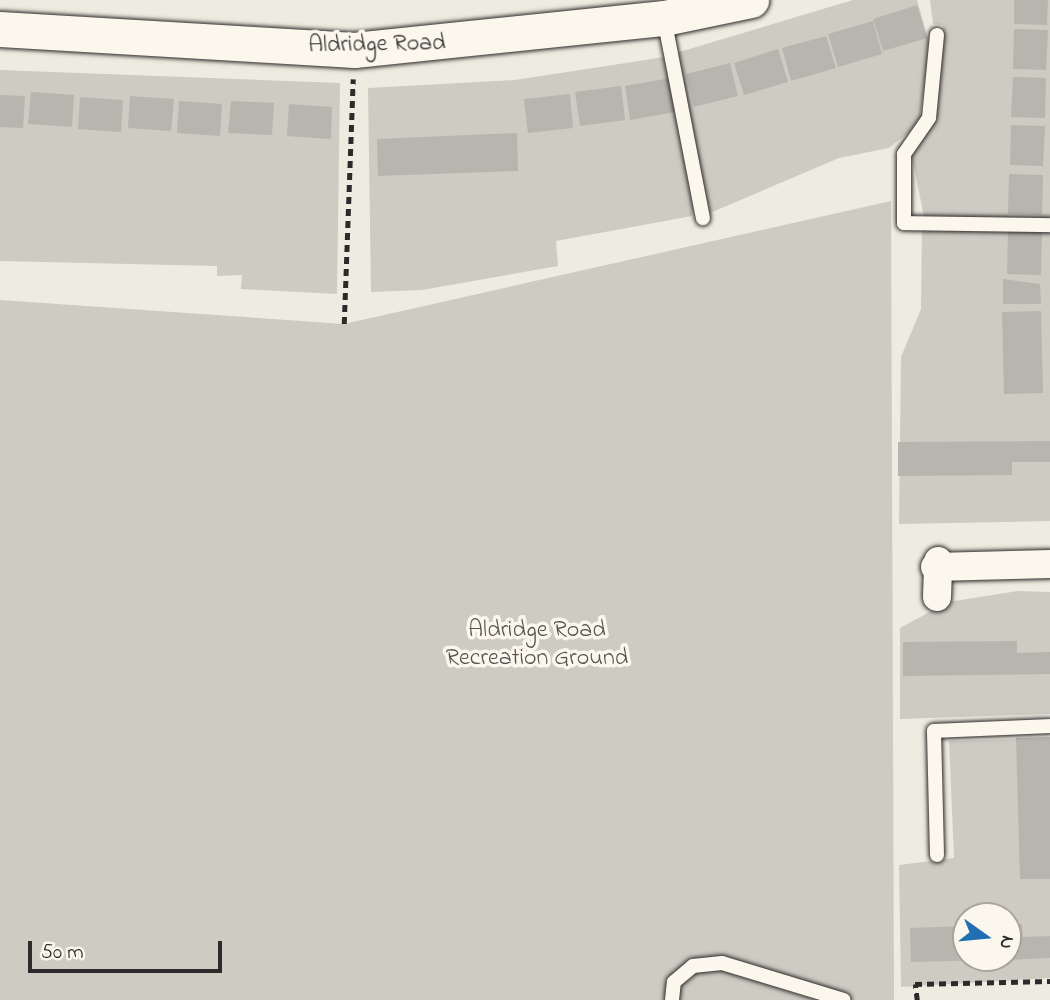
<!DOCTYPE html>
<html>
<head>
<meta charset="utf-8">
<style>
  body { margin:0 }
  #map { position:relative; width:1050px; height:1000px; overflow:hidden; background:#eeebe0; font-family:"Indie Flower",sans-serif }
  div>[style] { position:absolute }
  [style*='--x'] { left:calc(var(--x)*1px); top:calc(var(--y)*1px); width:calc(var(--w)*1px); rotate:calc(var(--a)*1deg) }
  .green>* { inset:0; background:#cecbc2 }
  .building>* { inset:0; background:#b8b5ae }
  .path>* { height:4.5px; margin-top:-2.25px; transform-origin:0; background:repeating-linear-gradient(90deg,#2b2b2b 0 7px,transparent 0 12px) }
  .roads { filter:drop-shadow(0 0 2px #2b2b2b) drop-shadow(0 0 2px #2b2b2b) }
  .service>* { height:14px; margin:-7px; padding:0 7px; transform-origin:7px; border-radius:7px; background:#fbf7ec }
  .minor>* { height:28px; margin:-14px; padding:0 14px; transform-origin:14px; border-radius:14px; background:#fbf7ec }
  .tertiary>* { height:35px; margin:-17.5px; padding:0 17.5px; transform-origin:17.5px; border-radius:17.5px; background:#fbf7ec }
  span { translate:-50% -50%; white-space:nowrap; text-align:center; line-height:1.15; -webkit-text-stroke:7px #fbf7ec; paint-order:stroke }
  .street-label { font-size:24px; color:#2b2b2b }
  .park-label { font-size:24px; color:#545351 }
  .north { position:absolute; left:952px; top:902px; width:70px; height:70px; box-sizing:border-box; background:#fbf7ec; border:2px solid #a8a59f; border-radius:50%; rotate:105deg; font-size:19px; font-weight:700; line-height:28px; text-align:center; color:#2b2b2b }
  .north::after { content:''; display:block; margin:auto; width:24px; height:32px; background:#1f6fb2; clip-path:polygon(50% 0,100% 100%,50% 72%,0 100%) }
  .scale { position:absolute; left:28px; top:941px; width:194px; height:32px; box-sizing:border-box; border:4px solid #2b2b2b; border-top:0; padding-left:9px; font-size:21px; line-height:24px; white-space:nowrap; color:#2b2b2b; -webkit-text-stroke:5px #fbf7ec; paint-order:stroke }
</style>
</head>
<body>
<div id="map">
  <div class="green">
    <div style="clip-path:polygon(853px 0,917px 0,929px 42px,919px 124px,889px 148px,839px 158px,710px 213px,676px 53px)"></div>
    <div style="clip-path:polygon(930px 0,1050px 0,1050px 220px,924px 217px,911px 152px,936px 120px,943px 25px,933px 24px)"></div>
    <div style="clip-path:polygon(665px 57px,694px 195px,692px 216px,556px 241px,558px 266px,422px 290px,371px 292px,368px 88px,515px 80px)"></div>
    <div style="clip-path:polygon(0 70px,340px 83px,337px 294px,241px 289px,242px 275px,217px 276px,217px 266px,0 261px)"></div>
    <div style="clip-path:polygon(891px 201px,894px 1000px,0 1000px,0 300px,344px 324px)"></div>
    <div style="clip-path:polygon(922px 228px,1050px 232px,1050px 521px,899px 524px,901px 357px,921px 309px)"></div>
    <div style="clip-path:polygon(1018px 591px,1050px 592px,1050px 714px,900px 719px,900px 628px,948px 602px)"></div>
    <div style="clip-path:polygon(evenodd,1050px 738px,1050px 978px,901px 987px,899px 865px,954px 858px,949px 741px,1050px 738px,966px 916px,1008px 916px,1008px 958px,966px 958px,966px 916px)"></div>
  </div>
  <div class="building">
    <div style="clip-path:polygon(1014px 0,1048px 0,1047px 25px,1014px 24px)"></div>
    <div style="clip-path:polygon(917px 5px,927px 38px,883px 51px,873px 19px)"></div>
    <div style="clip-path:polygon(873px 21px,882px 54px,838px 67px,828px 34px)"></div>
    <div style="clip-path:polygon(1014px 29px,1048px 30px,1046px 70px,1013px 69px)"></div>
    <div style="clip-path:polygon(826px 36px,836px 68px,791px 81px,782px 48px)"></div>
    <div style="clip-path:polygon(778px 49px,788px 82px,744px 95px,734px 63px)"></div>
    <div style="clip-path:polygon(730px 63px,738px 96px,694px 107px,686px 74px)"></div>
    <div style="clip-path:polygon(1013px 77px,1046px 78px,1045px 118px,1011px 117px)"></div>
    <div style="clip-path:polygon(670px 78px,675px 112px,630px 120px,625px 86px)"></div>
    <div style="clip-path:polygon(621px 86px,625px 120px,580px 126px,575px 92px)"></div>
    <div style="clip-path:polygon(31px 92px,74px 95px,72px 127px,28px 124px)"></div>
    <div style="clip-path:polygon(570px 94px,573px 128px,528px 133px,524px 99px)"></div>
    <div style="clip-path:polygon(0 95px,25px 96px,23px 128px,0 127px)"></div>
    <div style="clip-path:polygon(130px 96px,174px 99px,171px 131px,128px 128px)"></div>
    <div style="clip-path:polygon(80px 97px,123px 100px,121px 132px,78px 129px)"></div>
    <div style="clip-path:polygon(179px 101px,222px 104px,220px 136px,177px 133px)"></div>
    <div style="clip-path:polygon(231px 101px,274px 103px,272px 135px,228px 133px)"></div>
    <div style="clip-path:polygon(289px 104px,332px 107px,331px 139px,287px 136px)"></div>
    <div style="clip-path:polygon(1011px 125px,1045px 126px,1043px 166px,1010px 165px)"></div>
    <div style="clip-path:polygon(517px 133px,518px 171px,378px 176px,377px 139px)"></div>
    <div style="clip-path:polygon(1009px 174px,1043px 175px,1042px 215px,1008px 214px)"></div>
    <div style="clip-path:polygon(1008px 231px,1042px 231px,1041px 275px,1007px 274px)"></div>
    <div style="clip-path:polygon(1003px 279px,1040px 284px,1041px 304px,1003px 304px)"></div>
    <div style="clip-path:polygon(1041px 311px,1043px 393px,1004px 394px,1002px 312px)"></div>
    <div style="clip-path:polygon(1050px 441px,1050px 462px,1012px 462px,1012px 475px,898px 476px,898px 442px)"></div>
    <div style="clip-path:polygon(1017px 641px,1017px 653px,1050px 652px,1050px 674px,903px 676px,903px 642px)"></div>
    <div style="clip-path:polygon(1050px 737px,1050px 879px,1020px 879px,1016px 738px)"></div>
    <div style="clip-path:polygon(1022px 924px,1023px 937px,1050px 936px,1050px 958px,1008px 960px,1008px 925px)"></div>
    <div style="clip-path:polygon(966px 926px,966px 958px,987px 960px,911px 962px,910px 928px)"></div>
  </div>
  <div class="path">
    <div style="--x:344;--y:324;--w:245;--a:-87.9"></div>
    <div style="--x:917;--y:1000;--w:16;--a:-97"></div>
    <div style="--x:915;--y:984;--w:135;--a:-1.3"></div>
  </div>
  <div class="roads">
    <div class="service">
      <div style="--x:664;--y:18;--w:204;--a:79"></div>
      <div style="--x:937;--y:35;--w:83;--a:95.5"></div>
      <div style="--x:929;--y:118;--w:44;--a:124.8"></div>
      <div style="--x:904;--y:154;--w:69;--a:90"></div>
      <div style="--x:904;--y:223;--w:146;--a:0.8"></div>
      <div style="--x:937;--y:855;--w:124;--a:-91.4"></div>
      <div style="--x:934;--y:731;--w:116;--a:-2.5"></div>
      <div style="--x:672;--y:1000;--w:18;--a:-84"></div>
      <div style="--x:674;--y:982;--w:25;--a:-40"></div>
      <div style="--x:693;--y:966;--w:29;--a:-6"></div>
      <div style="--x:722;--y:963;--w:127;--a:16.9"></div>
    </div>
    <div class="minor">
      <div style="--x:935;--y:567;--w:115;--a:-1.5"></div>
      <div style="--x:937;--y:597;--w:36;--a:-88"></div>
    </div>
    <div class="tertiary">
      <div style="--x:0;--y:29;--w:355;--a:3.4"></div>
      <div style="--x:354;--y:50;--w:312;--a:-5.9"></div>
      <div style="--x:664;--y:18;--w:89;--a:-11.7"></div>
    </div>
  </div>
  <div class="street-label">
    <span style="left:377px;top:45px;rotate:-1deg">Aldridge Road</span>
  </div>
  <div class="park-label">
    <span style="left:537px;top:645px">Aldridge Road<br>Recreation Ground</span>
  </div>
  <div class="north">N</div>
  <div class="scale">50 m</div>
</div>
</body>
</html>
